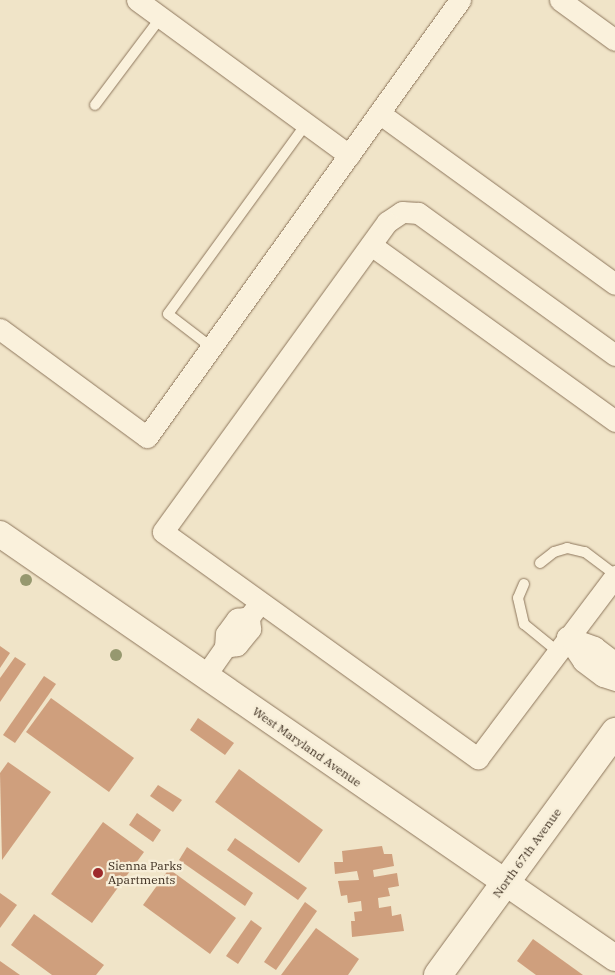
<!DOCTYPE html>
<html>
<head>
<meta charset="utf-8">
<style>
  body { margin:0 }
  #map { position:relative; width:615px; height:975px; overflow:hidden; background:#f0e4c8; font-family:"IBM Plex Serif",serif }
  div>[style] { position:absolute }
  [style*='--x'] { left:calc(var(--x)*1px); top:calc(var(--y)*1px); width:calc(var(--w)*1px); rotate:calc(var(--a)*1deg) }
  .building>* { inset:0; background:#cf9f7d }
  .roads { filter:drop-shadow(0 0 1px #8d765c) drop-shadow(0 0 1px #8d765c) }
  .service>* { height:10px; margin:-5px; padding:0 5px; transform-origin:5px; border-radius:5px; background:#faf1dc }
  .minor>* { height:21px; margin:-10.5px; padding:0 10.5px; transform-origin:10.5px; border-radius:10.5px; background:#faf1dc }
  .tertiary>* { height:26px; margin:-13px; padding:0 13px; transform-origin:13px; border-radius:13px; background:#faf1dc }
  .secondary>* { height:28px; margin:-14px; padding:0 14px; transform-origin:14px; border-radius:14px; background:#faf1dc }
  .trees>* { width:12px; height:12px; margin:-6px; border-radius:50%; background:#96986f }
  .dots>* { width:14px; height:14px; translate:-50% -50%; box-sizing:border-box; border:2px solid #f7eed8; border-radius:50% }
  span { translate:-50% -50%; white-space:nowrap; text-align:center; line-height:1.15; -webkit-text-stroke:4.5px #f7eed8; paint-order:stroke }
  .street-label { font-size:12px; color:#3d2e20 }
  .poi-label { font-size:12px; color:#3d2e20 }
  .left { translate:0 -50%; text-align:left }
</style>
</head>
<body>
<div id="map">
  <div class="building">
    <div style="clip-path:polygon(0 646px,10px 653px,0 668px)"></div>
    <div style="clip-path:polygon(15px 657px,26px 664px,0 702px,0 678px)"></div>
    <div style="clip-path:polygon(44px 676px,56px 684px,15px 743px,3px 735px)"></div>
    <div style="clip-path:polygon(51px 698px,134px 758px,109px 792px,26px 732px)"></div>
    <div style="clip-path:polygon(198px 718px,234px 743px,225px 755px,190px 730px)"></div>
    <div style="clip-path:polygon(8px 762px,51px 792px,2px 860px,0 773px)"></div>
    <div style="clip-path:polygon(239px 769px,323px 830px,299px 863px,215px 802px)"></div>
    <div style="clip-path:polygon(158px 785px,182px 800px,173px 812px,150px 796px)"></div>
    <div style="clip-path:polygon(137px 813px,161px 830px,153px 842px,129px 825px)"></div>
    <div style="clip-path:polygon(103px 822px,144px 852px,92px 923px,51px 894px)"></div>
    <div style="clip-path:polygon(235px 838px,307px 888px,298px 900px,227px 850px)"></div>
    <div style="clip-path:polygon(382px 846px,384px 854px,392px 854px,394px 866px,373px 870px,374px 877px,397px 873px,399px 886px,388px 888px,390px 896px,378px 898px,379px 908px,391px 906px,392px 916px,401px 914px,404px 931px,352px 937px,351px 921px,355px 921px,354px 912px,362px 911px,361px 901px,348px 903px,347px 895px,341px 896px,338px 881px,359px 880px,357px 871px,335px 874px,334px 862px,343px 862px,342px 851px)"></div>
    <div style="clip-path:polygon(187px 847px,253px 893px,245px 906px,179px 860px)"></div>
    <div style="clip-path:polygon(169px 869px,236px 918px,210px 954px,143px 905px)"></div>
    <div style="clip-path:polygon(0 893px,17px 905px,0 928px)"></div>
    <div style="clip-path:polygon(305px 902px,317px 911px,276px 970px,264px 962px)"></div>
    <div style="clip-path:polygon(34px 914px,104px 965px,96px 975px,52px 975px,11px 945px)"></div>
    <div style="clip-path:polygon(251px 920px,262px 928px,238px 964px,226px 956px)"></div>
    <div style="clip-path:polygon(316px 928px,359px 959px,348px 975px,281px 975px)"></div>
    <div style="clip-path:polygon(533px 939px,583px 975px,536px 975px,517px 961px)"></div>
    <div style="clip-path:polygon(0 961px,20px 975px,0 975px)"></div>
  </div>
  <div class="roads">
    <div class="service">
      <div style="--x:95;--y:105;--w:110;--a:-53.1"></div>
      <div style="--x:211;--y:347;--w:54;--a:-142.5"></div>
      <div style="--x:168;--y:314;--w:235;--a:-54"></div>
      <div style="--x:540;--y:563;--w:18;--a:-38"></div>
      <div style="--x:554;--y:552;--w:14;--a:-17"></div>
      <div style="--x:567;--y:548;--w:18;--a:13"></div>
      <div style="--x:585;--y:552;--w:38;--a:37"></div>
      <div style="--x:524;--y:584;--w:15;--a:113"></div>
      <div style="--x:518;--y:598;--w:27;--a:77"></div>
      <div style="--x:524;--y:624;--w:43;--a:39.3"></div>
    </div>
    <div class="minor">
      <div style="--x:137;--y:0;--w:263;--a:36.2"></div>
      <div style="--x:560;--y:0;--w:68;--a:36"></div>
      <div style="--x:379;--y:113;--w:291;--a:35.9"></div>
      <div style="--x:371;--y:245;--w:301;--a:35.8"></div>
      <div style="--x:0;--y:329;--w:182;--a:36.3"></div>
      <div style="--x:147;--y:437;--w:538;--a:-54.39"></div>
      <div style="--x:615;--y:355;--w:243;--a:-144.2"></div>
      <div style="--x:418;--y:213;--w:16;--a:-176"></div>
      <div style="--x:402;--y:212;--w:18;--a:146"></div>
      <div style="--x:387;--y:222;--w:382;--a:125.9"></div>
      <div style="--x:163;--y:532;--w:388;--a:35.7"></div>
      <div style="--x:478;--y:758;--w:228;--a:-53"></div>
      <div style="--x:567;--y:637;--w:29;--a:56"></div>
      <div style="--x:583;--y:661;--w:25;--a:37"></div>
      <div style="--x:603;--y:676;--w:13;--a:18"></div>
      <div style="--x:567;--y:637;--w:29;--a:20"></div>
      <div style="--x:594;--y:647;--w:26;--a:37"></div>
      <div style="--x:225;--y:647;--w:12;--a:-9"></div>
      <div style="--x:237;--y:645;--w:21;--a:-51"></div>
      <div style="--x:250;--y:629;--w:12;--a:-95"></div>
      <div style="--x:249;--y:617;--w:11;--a:-52"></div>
      <div style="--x:205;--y:676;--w:35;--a:-55"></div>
      <div style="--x:225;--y:647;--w:13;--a:-86"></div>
      <div style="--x:226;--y:634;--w:19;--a:-54"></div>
      <div style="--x:237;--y:619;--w:12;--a:-9"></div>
    </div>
    <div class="tertiary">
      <div style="--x:0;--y:534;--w:747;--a:34.58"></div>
    </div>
    <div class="secondary">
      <div style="--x:438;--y:975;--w:301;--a:-53.9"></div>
    </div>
  </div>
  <div class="trees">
    <div style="left:26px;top:580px"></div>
    <div style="left:116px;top:655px"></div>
  </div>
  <div class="dots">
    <div style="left:98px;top:873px;background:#9e2a2b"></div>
  </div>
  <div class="street-label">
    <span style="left:307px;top:747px;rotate:35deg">West Maryland Avenue</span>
    <span style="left:527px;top:853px;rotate:-54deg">North 67th Avenue</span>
  </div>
  <div class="poi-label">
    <span class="left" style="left:108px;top:873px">Sienna Parks<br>Apartments</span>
  </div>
</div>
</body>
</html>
